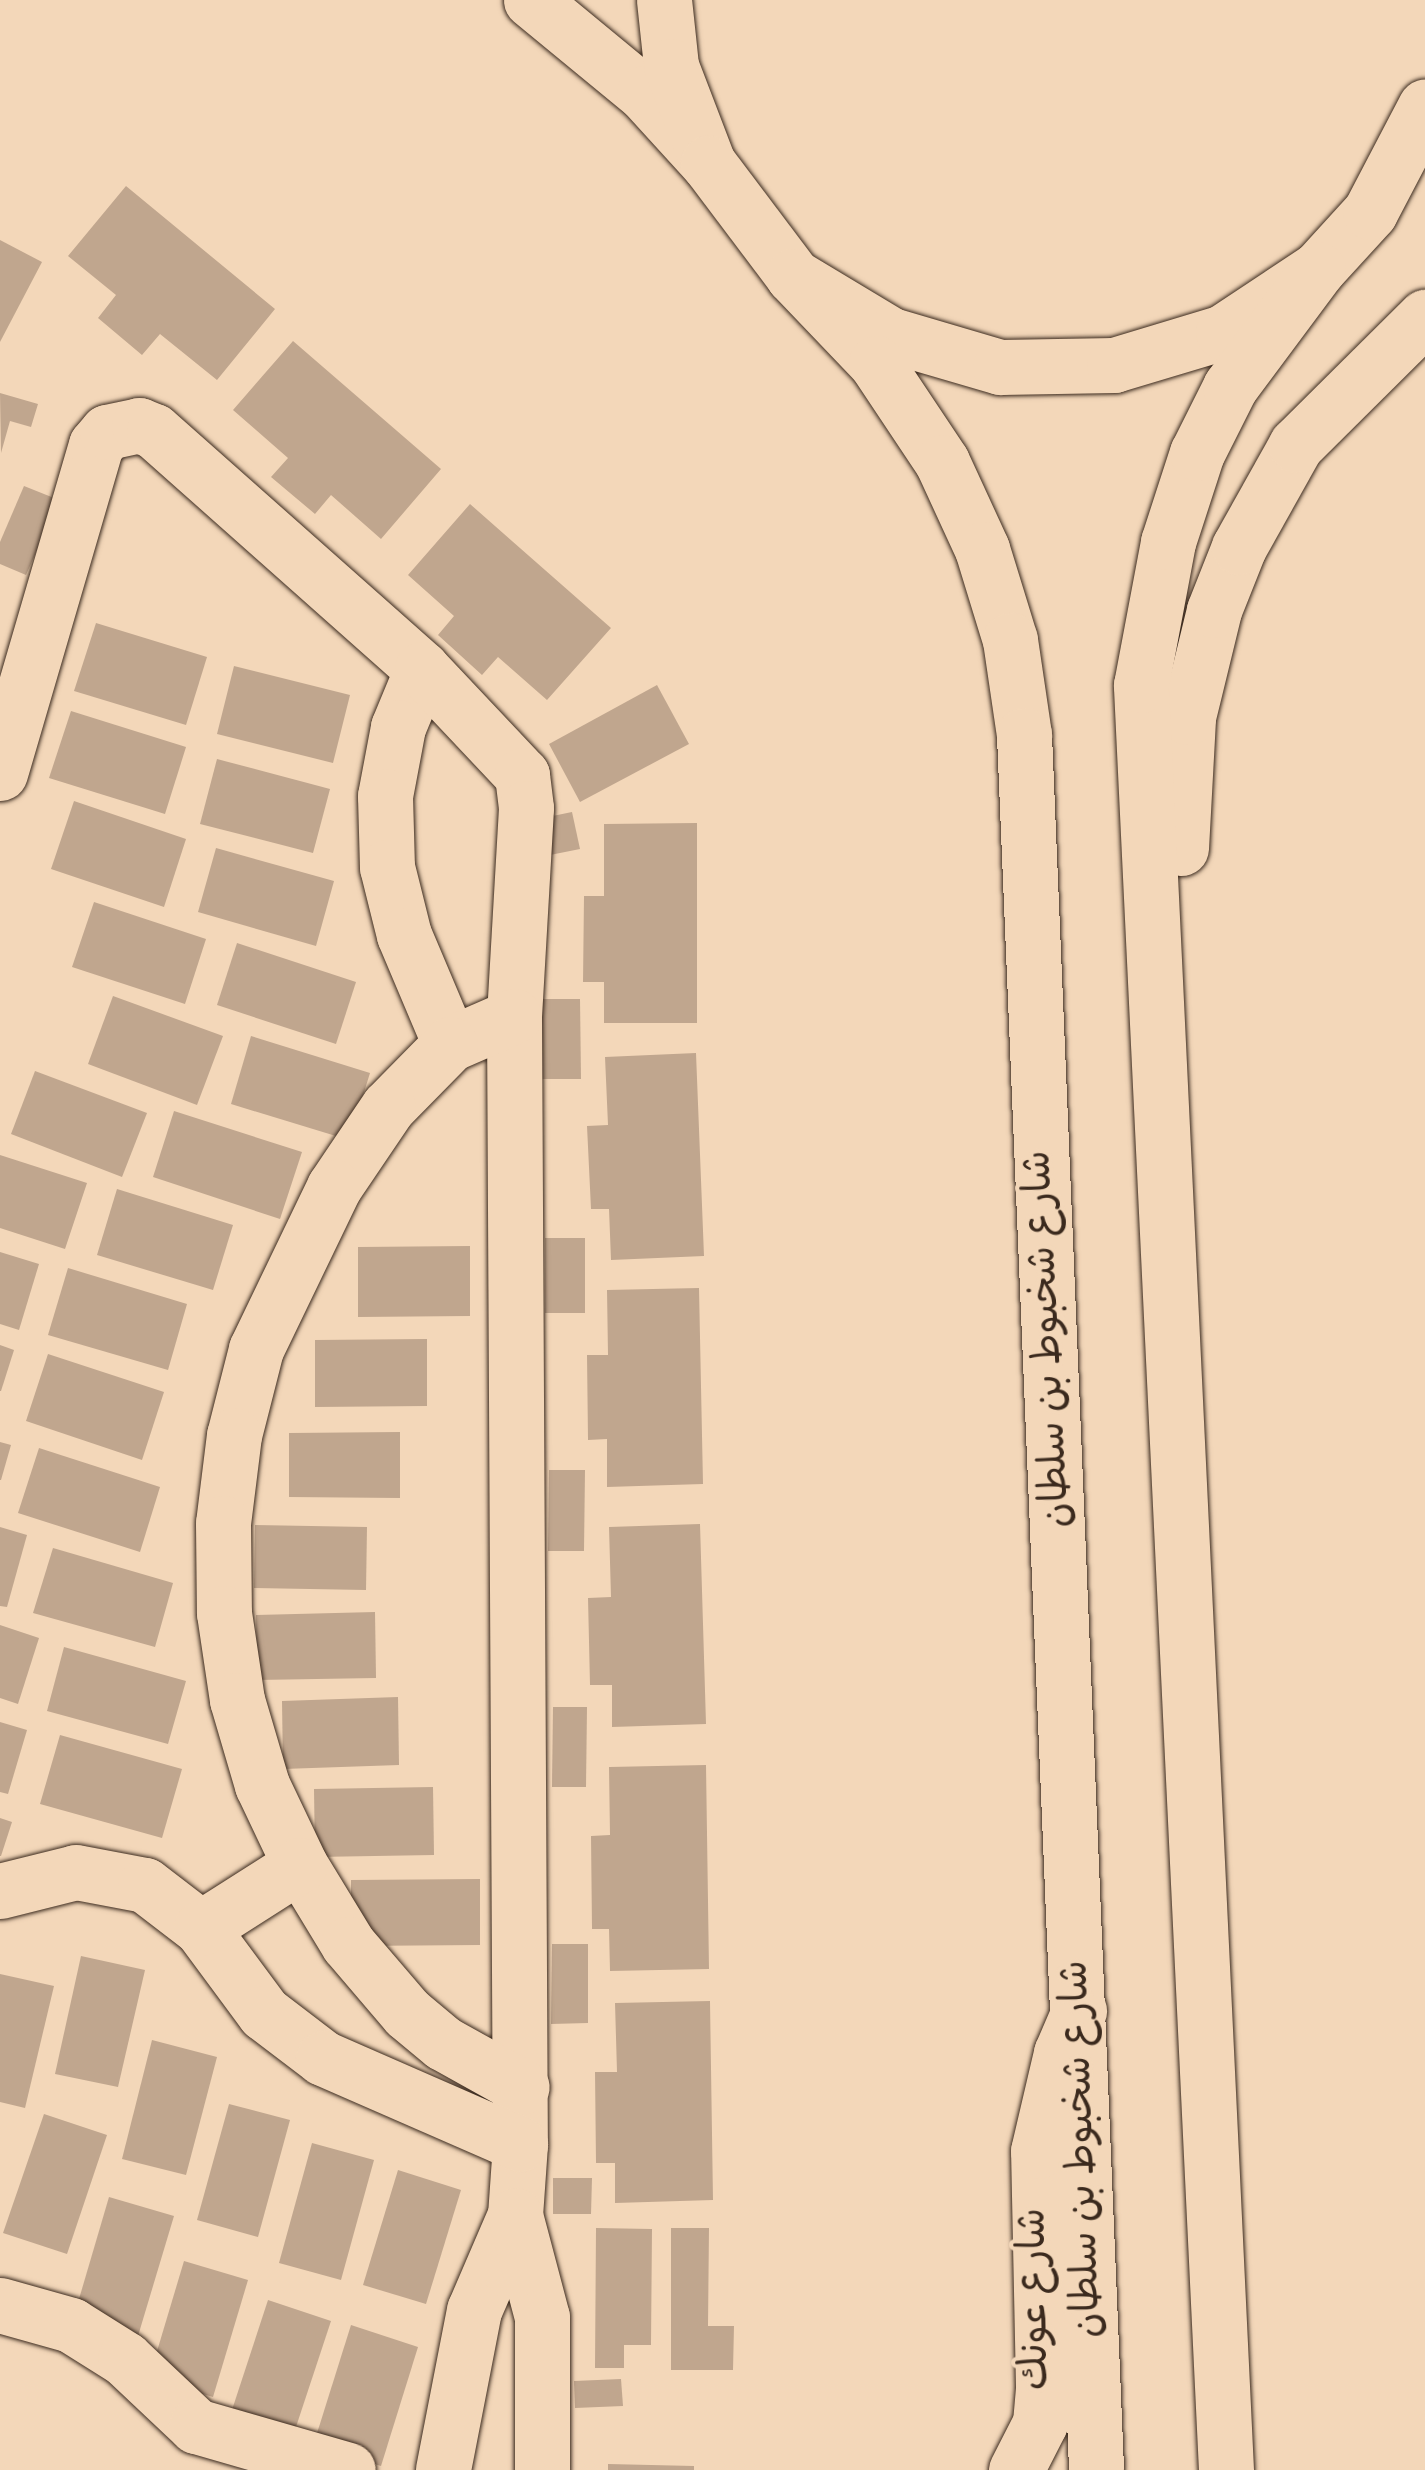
<!DOCTYPE html>
<html>
<head>
<meta charset="utf-8">
<style>
  body { margin:0 }
  #map { position:relative; width:1425px; height:2470px; overflow:hidden; background:#f3d7b9; font-family:Dekko,"Playpen Sans Arabic",sans-serif }
  div>[style] { position:absolute }
  [style*='--x'] { left:calc(var(--x)*1px); top:calc(var(--y)*1px); width:calc(var(--w)*1px); rotate:calc(var(--a)*1deg) }
  .building>* { inset:0; background:#c0a68e }
  .roads { filter:drop-shadow(0 0 2px #3b2a1e) drop-shadow(0 0 2px #3b2a1e) }
  .minor>* { height:55px; margin:-27.5px; padding:0 27.5px; transform-origin:27.5px; border-radius:27.5px; background:#f3d7b9 }
  .major>* { height:55px; margin:-27.5px; padding:0 27.5px; transform-origin:27.5px; border-radius:27.5px; background:#f3d7b9 }
  span { translate:-50% -50%; white-space:nowrap; text-align:center; line-height:1.15; -webkit-text-stroke:8px #f3d7b9; paint-order:stroke }
  .street-label { font-size:40px; color:#3b2a1e }
</style>
</head>
<body>
<div id="map">
  <div class="building">
    <div style="clip-path:polygon(126px 186px,275px 309px,217px 380px,160px 334px,142px 355px,98px 318px,116px 295px,68px 256px)"></div>
    <div style="clip-path:polygon(0 240px,42px 262px,0 342px)"></div>
    <div style="clip-path:polygon(293px 341px,441px 469px,381px 539px,331px 495px,315px 514px,271px 477px,288px 458px,233px 410px)"></div>
    <div style="clip-path:polygon(0 393px,38px 404px,31px 427px,10px 421px,1px 453px)"></div>
    <div style="clip-path:polygon(24px 486px,59px 500px,26px 575px,0 564px,0 542px)"></div>
    <div style="clip-path:polygon(470px 504px,611px 628px,547px 700px,498px 657px,482px 675px,438px 635px,454px 616px,408px 575px)"></div>
    <div style="clip-path:polygon(96px 623px,207px 657px,186px 725px,74px 691px)"></div>
    <div style="clip-path:polygon(234px 666px,350px 695px,333px 763px,217px 734px)"></div>
    <div style="clip-path:polygon(657px 685px,689px 744px,580px 802px,549px 744px)"></div>
    <div style="clip-path:polygon(71px 711px,186px 747px,165px 814px,49px 778px)"></div>
    <div style="clip-path:polygon(217px 759px,330px 789px,313px 853px,200px 824px)"></div>
    <div style="clip-path:polygon(74px 801px,186px 839px,164px 907px,51px 869px)"></div>
    <div style="clip-path:polygon(572px 812px,580px 849px,545px 856px,538px 819px)"></div>
    <div style="clip-path:polygon(697px 823px,697px 1023px,604px 1023px,604px 982px,583px 982px,584px 896px,604px 896px,604px 824px)"></div>
    <div style="clip-path:polygon(216px 848px,334px 881px,316px 946px,198px 912px)"></div>
    <div style="clip-path:polygon(94px 902px,206px 939px,185px 1004px,72px 967px)"></div>
    <div style="clip-path:polygon(237px 943px,356px 982px,336px 1044px,217px 1005px)"></div>
    <div style="clip-path:polygon(113px 996px,223px 1036px,197px 1105px,88px 1064px)"></div>
    <div style="clip-path:polygon(541px 999px,580px 999px,581px 1079px,542px 1079px)"></div>
    <div style="clip-path:polygon(251px 1036px,370px 1073px,349px 1140px,231px 1104px)"></div>
    <div style="clip-path:polygon(696px 1053px,704px 1256px,611px 1260px,609px 1209px,591px 1209px,587px 1126px,608px 1125px,605px 1057px)"></div>
    <div style="clip-path:polygon(35px 1071px,147px 1113px,122px 1177px,11px 1134px)"></div>
    <div style="clip-path:polygon(174px 1111px,302px 1152px,280px 1219px,153px 1177px)"></div>
    <div style="clip-path:polygon(0 1155px,87px 1183px,65px 1249px,0 1228px)"></div>
    <div style="clip-path:polygon(117px 1189px,233px 1225px,213px 1290px,97px 1255px)"></div>
    <div style="clip-path:polygon(545px 1238px,585px 1238px,585px 1313px,545px 1313px)"></div>
    <div style="clip-path:polygon(470px 1246px,470px 1316px,358px 1317px,358px 1247px)"></div>
    <div style="clip-path:polygon(0 1252px,39px 1264px,19px 1330px,0 1324px)"></div>
    <div style="clip-path:polygon(68px 1268px,187px 1304px,168px 1370px,48px 1335px)"></div>
    <div style="clip-path:polygon(699px 1288px,703px 1484px,607px 1487px,607px 1439px,588px 1440px,587px 1355px,608px 1355px,607px 1290px)"></div>
    <div style="clip-path:polygon(427px 1339px,427px 1406px,315px 1407px,315px 1340px)"></div>
    <div style="clip-path:polygon(0 1345px,14px 1350px,1px 1391px,0 1391px)"></div>
    <div style="clip-path:polygon(48px 1354px,164px 1392px,142px 1460px,26px 1421px)"></div>
    <div style="clip-path:polygon(400px 1432px,400px 1498px,289px 1497px,289px 1433px)"></div>
    <div style="clip-path:polygon(0 1442px,11px 1445px,1px 1480px,0 1480px)"></div>
    <div style="clip-path:polygon(39px 1448px,160px 1487px,140px 1552px,18px 1513px)"></div>
    <div style="clip-path:polygon(549px 1470px,585px 1470px,584px 1551px,548px 1551px)"></div>
    <div style="clip-path:polygon(700px 1524px,706px 1724px,612px 1727px,612px 1685px,590px 1685px,588px 1598px,611px 1597px,609px 1527px)"></div>
    <div style="clip-path:polygon(255px 1525px,367px 1527px,366px 1590px,254px 1588px)"></div>
    <div style="clip-path:polygon(0 1527px,27px 1535px,7px 1607px,0 1606px)"></div>
    <div style="clip-path:polygon(53px 1548px,173px 1583px,155px 1647px,33px 1613px)"></div>
    <div style="clip-path:polygon(375px 1612px,376px 1678px,257px 1680px,256px 1615px)"></div>
    <div style="clip-path:polygon(0 1625px,39px 1638px,18px 1704px,0 1698px)"></div>
    <div style="clip-path:polygon(64px 1647px,186px 1681px,168px 1744px,47px 1711px)"></div>
    <div style="clip-path:polygon(398px 1697px,399px 1765px,283px 1769px,282px 1701px)"></div>
    <div style="clip-path:polygon(553px 1707px,587px 1707px,586px 1787px,552px 1787px)"></div>
    <div style="clip-path:polygon(0 1722px,27px 1730px,8px 1794px,0 1792px)"></div>
    <div style="clip-path:polygon(60px 1735px,182px 1769px,162px 1838px,40px 1804px)"></div>
    <div style="clip-path:polygon(706px 1765px,709px 1969px,610px 1971px,609px 1929px,592px 1929px,591px 1836px,610px 1835px,609px 1767px)"></div>
    <div style="clip-path:polygon(433px 1787px,434px 1855px,315px 1857px,314px 1789px)"></div>
    <div style="clip-path:polygon(0 1818px,12px 1822px,1px 1856px,0 1856px)"></div>
    <div style="clip-path:polygon(480px 1879px,480px 1945px,351px 1946px,351px 1880px)"></div>
    <div style="clip-path:polygon(552px 1944px,588px 1944px,588px 2023px,551px 2024px)"></div>
    <div style="clip-path:polygon(81px 1956px,145px 1970px,118px 2087px,55px 2074px)"></div>
    <div style="clip-path:polygon(0 1974px,54px 1986px,25px 2108px,0 2102px)"></div>
    <div style="clip-path:polygon(710px 2001px,713px 2200px,615px 2203px,615px 2163px,596px 2163px,595px 2072px,617px 2072px,615px 2003px)"></div>
    <div style="clip-path:polygon(152px 2040px,217px 2057px,186px 2175px,122px 2159px)"></div>
    <div style="clip-path:polygon(229px 2104px,290px 2120px,258px 2237px,197px 2220px)"></div>
    <div style="clip-path:polygon(44px 2114px,107px 2135px,67px 2254px,3px 2233px)"></div>
    <div style="clip-path:polygon(312px 2143px,374px 2160px,341px 2280px,279px 2263px)"></div>
    <div style="clip-path:polygon(398px 2170px,461px 2190px,426px 2304px,363px 2285px)"></div>
    <div style="clip-path:polygon(553px 2178px,592px 2178px,591px 2214px,553px 2214px)"></div>
    <div style="clip-path:polygon(109px 2197px,174px 2216px,138px 2336px,74px 2316px)"></div>
    <div style="clip-path:polygon(596px 2228px,652px 2229px,651px 2345px,624px 2345px,624px 2368px,595px 2368px)"></div>
    <div style="clip-path:polygon(671px 2228px,709px 2228px,708px 2326px,734px 2326px,733px 2370px,671px 2370px)"></div>
    <div style="clip-path:polygon(184px 2261px,248px 2280px,213px 2397px,149px 2378px)"></div>
    <div style="clip-path:polygon(268px 2300px,331px 2321px,293px 2436px,230px 2416px)"></div>
    <div style="clip-path:polygon(351px 2325px,418px 2347px,381px 2466px,313px 2446px)"></div>
    <div style="clip-path:polygon(621px 2379px,623px 2406px,575px 2408px,574px 2381px)"></div>
    <div style="clip-path:polygon(608px 2464px,694px 2466px,694px 2470px,608px 2470px)"></div>
  </div>
  <div class="roads">
    <div class="minor">
      <div style="--x:531;--y:0;--w:146;--a:39.5"></div>
      <div style="--x:644;--y:93;--w:95;--a:47.6"></div>
      <div style="--x:422;--y:669;--w:63;--a:112.5"></div>
      <div style="--x:398;--y:727;--w:70;--a:100.7"></div>
      <div style="--x:385;--y:796;--w:71;--a:88.4"></div>
      <div style="--x:387;--y:867;--w:70;--a:76"></div>
      <div style="--x:404;--y:935;--w:118;--a:67.1"></div>
      <div style="--x:0;--y:773;--w:342;--a:-73.7"></div>
      <div style="--x:96;--y:445;--w:17;--a:-50"></div>
      <div style="--x:107;--y:432;--w:33;--a:-12"></div>
      <div style="--x:139;--y:425;--w:16;--a:22"></div>
      <div style="--x:154;--y:431;--w:358;--a:41.6"></div>
      <div style="--x:422;--y:669;--w:146;--a:46.7"></div>
      <div style="--x:522;--y:775;--w:33;--a:83"></div>
      <div style="--x:526;--y:808;--w:208;--a:93.3"></div>
      <div style="--x:514;--y:1016;--w:1128;--a:89.7"></div>
      <div style="--x:520;--y:2144;--w:71;--a:94"></div>
      <div style="--x:515;--y:2215;--w:103;--a:113.3"></div>
      <div style="--x:474;--y:2310;--w:163;--a:101"></div>
      <div style="--x:514;--y:1016;--w:70;--a:156.4"></div>
      <div style="--x:450;--y:1044;--w:88;--a:134.5"></div>
      <div style="--x:388;--y:1107;--w:97;--a:124"></div>
      <div style="--x:334;--y:1187;--w:180;--a:115.7"></div>
      <div style="--x:256;--y:1349;--w:89;--a:104.3"></div>
      <div style="--x:234;--y:1435;--w:89;--a:97.1"></div>
      <div style="--x:223;--y:1523;--w:90;--a:89.4"></div>
      <div style="--x:224;--y:1613;--w:88;--a:81.5"></div>
      <div style="--x:237;--y:1700;--w:89;--a:73.6"></div>
      <div style="--x:262;--y:1785;--w:89;--a:64.6"></div>
      <div style="--x:300;--y:1865;--w:92;--a:58.7"></div>
      <div style="--x:348;--y:1944;--w:91;--a:49.5"></div>
      <div style="--x:407;--y:2013;--w:47;--a:39.8"></div>
      <div style="--x:443;--y:2043;--w:90;--a:29.1"></div>
      <div style="--x:0;--y:1891;--w:78;--a:-14"></div>
      <div style="--x:76;--y:1872;--w:70;--a:10.7"></div>
      <div style="--x:145;--y:1885;--w:71;--a:37.5"></div>
      <div style="--x:201;--y:1928;--w:106;--a:53.5"></div>
      <div style="--x:264;--y:2013;--w:74;--a:37.3"></div>
      <div style="--x:323;--y:2058;--w:215;--a:23.6"></div>
      <div style="--x:201;--y:1928;--w:117;--a:-32.5"></div>
      <div style="--x:515;--y:2215;--w:106;--a:75.2"></div>
      <div style="--x:542;--y:2317;--w:153;--a:90"></div>
      <div style="--x:0;--y:2305;--w:74;--a:15.7"></div>
      <div style="--x:71;--y:2325;--w:64;--a:32.2"></div>
      <div style="--x:125;--y:2359;--w:98;--a:43.3"></div>
      <div style="--x:196;--y:2426;--w:158;--a:16.1"></div>
      <div style="--x:1016;--y:2470;--w:53;--a:-62.9"></div>
      <div style="--x:1040;--y:2423;--w:37;--a:-85"></div>
      <div style="--x:1043;--y:2386;--w:235;--a:-91.2"></div>
      <div style="--x:1038;--y:2151;--w:101;--a:-76.8"></div>
      <div style="--x:1061;--y:2053;--w:46;--a:-66.8"></div>
    </div>
    <div class="major">
      <div style="--x:664;--y:0;--w:66;--a:83.9"></div>
      <div style="--x:671;--y:66;--w:104;--a:69.1"></div>
      <div style="--x:708;--y:163;--w:141;--a:53"></div>
      <div style="--x:793;--y:276;--w:114;--a:31"></div>
      <div style="--x:891;--y:335;--w:114;--a:16.4"></div>
      <div style="--x:1000;--y:367;--w:114;--a:-1"></div>
      <div style="--x:1114;--y:365;--w:114;--a:-16.8"></div>
      <div style="--x:1223;--y:332;--w:114;--a:-33.6"></div>
      <div style="--x:1318;--y:269;--w:77;--a:-47.6"></div>
      <div style="--x:1370;--y:212;--w:119;--a:-62.4"></div>
      <div style="--x:793;--y:276;--w:120;--a:46.3"></div>
      <div style="--x:876;--y:363;--w:119;--a:56.3"></div>
      <div style="--x:942;--y:462;--w:96;--a:65.3"></div>
      <div style="--x:982;--y:549;--w:95;--a:72.9"></div>
      <div style="--x:1010;--y:640;--w:96;--a:81.6"></div>
      <div style="--x:1024;--y:735;--w:1736;--a:87.62"></div>
      <div style="--x:1181;--y:848;--w:131;--a:-86.9"></div>
      <div style="--x:1188;--y:717;--w:110;--a:-76.3"></div>
      <div style="--x:1214;--y:610;--w:68;--a:-68.4"></div>
      <div style="--x:1239;--y:547;--w:117;--a:-60.8"></div>
      <div style="--x:1296;--y:445;--w:182;--a:-44.8"></div>
      <div style="--x:1226;--y:2470;--w:1787;--a:-92.73"></div>
      <div style="--x:1141;--y:685;--w:146;--a:-79.3"></div>
      <div style="--x:1168;--y:542;--w:94;--a:-72"></div>
      <div style="--x:1197;--y:453;--w:74;--a:-63.4"></div>
      <div style="--x:1230;--y:387;--w:147;--a:-53.3"></div>
    </div>
  </div>
  <div class="street-label">
    <span style="left:1051px;top:1339px;rotate:-93deg">شارع شخبوط بن سلطان</span>
    <span style="left:1085px;top:2149px;rotate:-92deg">شارع شخبوط بن سلطان</span>
    <span style="left:1038px;top:2299px;rotate:-91deg">شارع عونك</span>
  </div>
</div>
</body>
</html>
